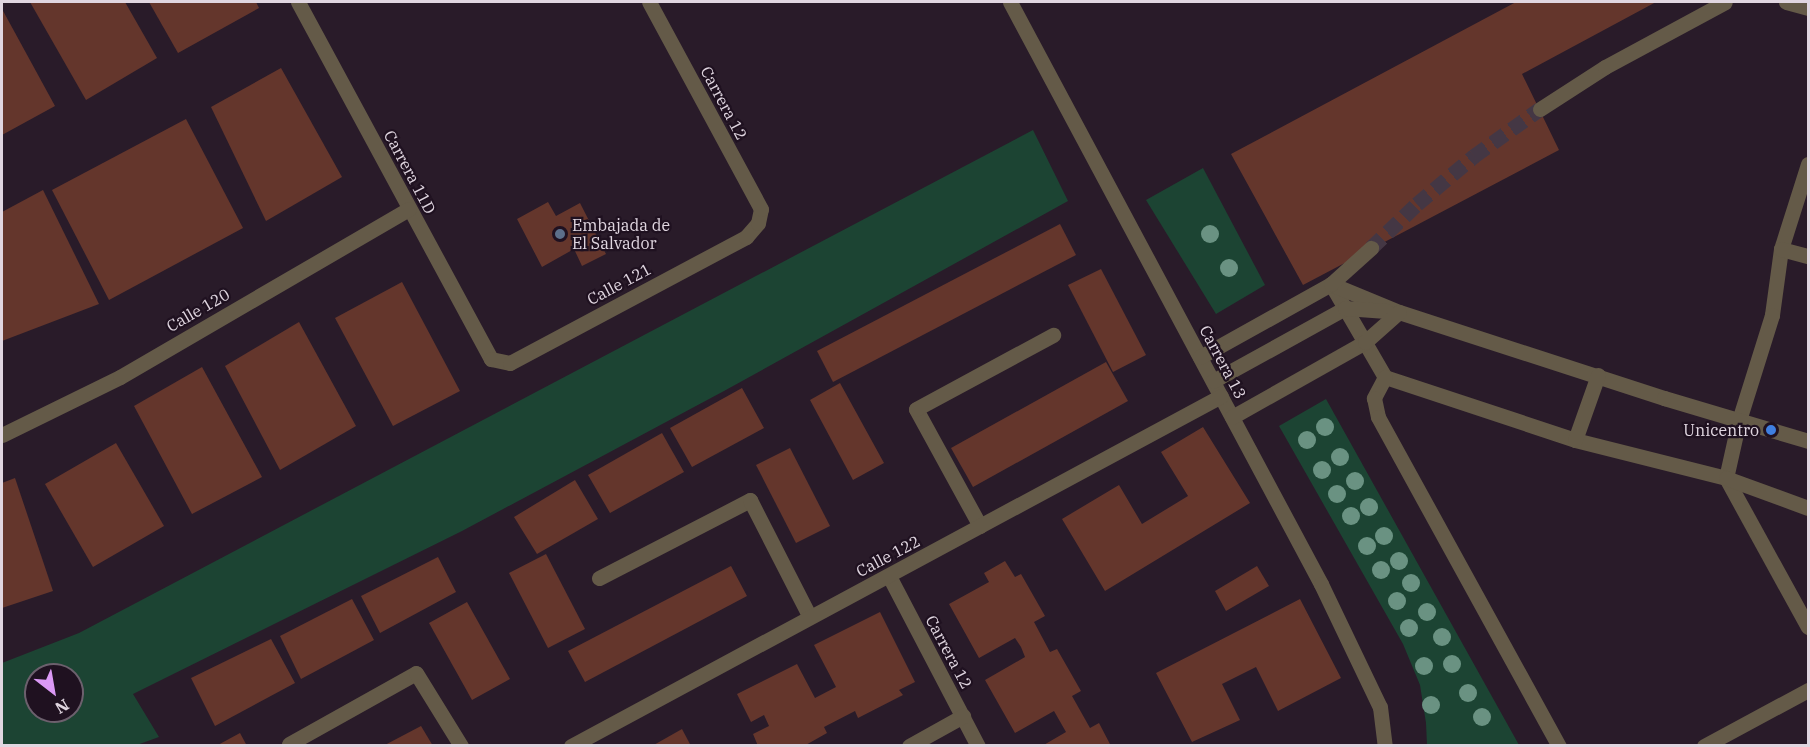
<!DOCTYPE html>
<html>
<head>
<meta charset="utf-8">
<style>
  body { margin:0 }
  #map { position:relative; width:1810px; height:747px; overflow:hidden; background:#291b29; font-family:"IBM Plex Serif",serif }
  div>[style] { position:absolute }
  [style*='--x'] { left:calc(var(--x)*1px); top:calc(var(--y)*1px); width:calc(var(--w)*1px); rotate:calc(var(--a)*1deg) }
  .green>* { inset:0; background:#1c4433 }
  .building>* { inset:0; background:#64362c }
  .minor-tunnel>* { height:15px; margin-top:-7.5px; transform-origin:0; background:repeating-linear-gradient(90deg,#443744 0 15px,transparent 0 23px) }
  .minor>* { height:15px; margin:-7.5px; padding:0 7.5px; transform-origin:7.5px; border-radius:7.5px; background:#645a48 }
  .trees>* { width:18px; height:18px; margin:-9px; border-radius:50%; background:#6a9282 }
  .dots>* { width:16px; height:16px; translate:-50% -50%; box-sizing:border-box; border:3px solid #1f1120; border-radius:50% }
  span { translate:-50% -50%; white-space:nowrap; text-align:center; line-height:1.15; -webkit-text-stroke:4.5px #1f1120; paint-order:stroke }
  .street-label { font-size:16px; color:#e0d6e0 }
  .poi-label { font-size:16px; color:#e0d6e0 }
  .left { translate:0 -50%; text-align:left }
  .right { translate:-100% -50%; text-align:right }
  .frame { position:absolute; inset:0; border:3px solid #e0d6e0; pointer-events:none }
  .north { position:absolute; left:24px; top:663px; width:60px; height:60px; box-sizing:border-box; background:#1f1120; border:2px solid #6c606d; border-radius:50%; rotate:149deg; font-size:16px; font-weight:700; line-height:24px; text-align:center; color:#e0d6e0 }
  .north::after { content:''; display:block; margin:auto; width:21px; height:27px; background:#db99f5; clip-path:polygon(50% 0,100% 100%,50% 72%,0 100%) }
</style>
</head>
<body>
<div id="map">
  <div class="green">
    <div style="clip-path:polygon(evenodd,1033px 130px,1068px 201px,724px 391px,462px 531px,133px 694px,159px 737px,134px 746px,2px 745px,2px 663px,79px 633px,1033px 130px,36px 675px,72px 675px,72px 711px,36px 711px,36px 675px)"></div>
    <div style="clip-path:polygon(1203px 168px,1265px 285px,1216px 314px,1146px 200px)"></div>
    <div style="clip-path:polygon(1326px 399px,1519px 745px,1427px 745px,1426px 723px,1420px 685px,1403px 644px,1279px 426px)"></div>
  </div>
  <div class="building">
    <div style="clip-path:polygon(30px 2px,125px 2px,157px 58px,86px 100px)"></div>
    <div style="clip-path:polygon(149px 2px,256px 2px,259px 8px,178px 53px)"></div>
    <div style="clip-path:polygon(1516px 2px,1656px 2px,1522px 74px,1559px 150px,1303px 285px,1231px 154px)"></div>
    <div style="clip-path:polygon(2px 9px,55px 106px,2px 135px)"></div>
    <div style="clip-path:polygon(281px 68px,342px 177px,266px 221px,211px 107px)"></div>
    <div style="clip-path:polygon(186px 119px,243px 228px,109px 300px,52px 190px)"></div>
    <div style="clip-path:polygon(43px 190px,99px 304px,2px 341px,2px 212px)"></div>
    <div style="clip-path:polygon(548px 202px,556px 216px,580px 203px,606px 254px,582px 266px,574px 249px,542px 267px,517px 219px)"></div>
    <div style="clip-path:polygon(1060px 224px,1076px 255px,833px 382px,817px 351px)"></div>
    <div style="clip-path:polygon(1101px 269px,1146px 355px,1113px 372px,1068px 285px)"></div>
    <div style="clip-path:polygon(402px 282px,460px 391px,393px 426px,335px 318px)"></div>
    <div style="clip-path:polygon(299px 322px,356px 426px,280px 470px,225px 366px)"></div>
    <div style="clip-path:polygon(1106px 362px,1128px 401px,973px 487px,951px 448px)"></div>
    <div style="clip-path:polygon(202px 367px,262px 477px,192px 514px,134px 406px)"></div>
    <div style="clip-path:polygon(840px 383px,884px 463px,853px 480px,810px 400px)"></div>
    <div style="clip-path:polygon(742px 388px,764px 428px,692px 467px,670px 428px)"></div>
    <div style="clip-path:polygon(1203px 427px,1250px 503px,1105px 591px,1062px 519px,1119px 485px,1142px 524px,1188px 496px,1161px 452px)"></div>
    <div style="clip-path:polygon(662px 433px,684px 472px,610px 513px,588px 475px)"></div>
    <div style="clip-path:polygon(116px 443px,164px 526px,93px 567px,45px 484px)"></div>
    <div style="clip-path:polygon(790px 448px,830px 526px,796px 543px,756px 465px)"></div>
    <div style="clip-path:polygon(15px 478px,53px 591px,2px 608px,2px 483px)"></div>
    <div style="clip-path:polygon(575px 480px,598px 519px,537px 554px,514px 517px)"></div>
    <div style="clip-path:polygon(546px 554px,585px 629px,548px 648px,509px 573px)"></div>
    <div style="clip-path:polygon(438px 557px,456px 592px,380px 633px,361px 596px)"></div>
    <div style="clip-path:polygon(1005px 561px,1015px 577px,1021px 574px,1045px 616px,1034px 622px,1050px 652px,1057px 649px,1081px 691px,1072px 696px,1090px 728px,1099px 723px,1111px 746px,1042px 746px,1066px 732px,1054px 711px,1015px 733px,985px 680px,1025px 657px,1021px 647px,1015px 638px,979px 658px,949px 604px,989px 582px,984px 573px)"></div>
    <div style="clip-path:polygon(731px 566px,747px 596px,585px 682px,568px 651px)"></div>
    <div style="clip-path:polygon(1257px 566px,1269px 586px,1226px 611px,1215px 591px)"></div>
    <div style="clip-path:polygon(352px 599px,374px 640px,301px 679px,280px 636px)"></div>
    <div style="clip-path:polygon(1300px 599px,1341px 678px,1278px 711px,1256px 667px,1222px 684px,1240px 720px,1192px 742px,1156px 673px)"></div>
    <div style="clip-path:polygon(467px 602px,510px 679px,472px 700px,429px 623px)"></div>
    <div style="clip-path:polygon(880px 612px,915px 682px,899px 690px,903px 695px,858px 718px,855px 711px,824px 727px,827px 733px,804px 746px,758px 746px,753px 734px,769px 726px,764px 715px,751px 722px,737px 694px,797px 664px,815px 698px,836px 687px,814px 645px)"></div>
    <div style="clip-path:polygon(271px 639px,295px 683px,215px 726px,191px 678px)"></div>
    <div style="clip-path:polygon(421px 726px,433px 746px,383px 746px)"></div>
    <div style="clip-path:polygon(682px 729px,691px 746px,652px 746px)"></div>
    <div style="clip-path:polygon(240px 733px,247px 746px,216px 746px)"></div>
  </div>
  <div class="minor-tunnel">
    <div style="--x:1371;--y:248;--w:64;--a:-43.7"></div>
    <div style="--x:1417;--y:204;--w:75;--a:-40.1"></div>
    <div style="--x:1474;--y:156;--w:81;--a:-35.5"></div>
  </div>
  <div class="minor">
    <div style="--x:298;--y:2;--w:406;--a:61.6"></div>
    <div style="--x:491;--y:359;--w:19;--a:12"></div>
    <div style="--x:510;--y:363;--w:268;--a:-28.1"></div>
    <div style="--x:746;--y:237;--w:18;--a:-49"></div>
    <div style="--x:758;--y:223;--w:14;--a:-78"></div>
    <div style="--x:761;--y:209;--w:235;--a:-118.4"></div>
    <div style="--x:1010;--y:2;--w:660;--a:61.88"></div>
    <div style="--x:1321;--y:584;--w:136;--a:64.4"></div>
    <div style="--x:1380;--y:707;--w:39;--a:83"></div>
    <div style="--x:1786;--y:2;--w:23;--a:15"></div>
    <div style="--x:1540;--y:109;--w:77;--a:-32.9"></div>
    <div style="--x:1605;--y:67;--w:136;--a:-28.4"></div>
    <div style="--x:1808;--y:164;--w:89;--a:107.6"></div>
    <div style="--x:1781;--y:249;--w:67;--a:97.8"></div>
    <div style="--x:1772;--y:315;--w:110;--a:107.4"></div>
    <div style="--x:1739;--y:420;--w:59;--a:102.6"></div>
    <div style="--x:1726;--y:478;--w:170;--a:61.2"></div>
    <div style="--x:1781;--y:249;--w:28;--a:15"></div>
    <div style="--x:1331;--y:284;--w:108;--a:59.9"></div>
    <div style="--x:1385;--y:377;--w:200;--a:18.3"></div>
    <div style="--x:1575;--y:440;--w:156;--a:14.1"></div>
    <div style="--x:1726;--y:478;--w:87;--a:20.1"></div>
    <div style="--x:1331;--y:284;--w:74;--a:22.4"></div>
    <div style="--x:1399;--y:312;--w:279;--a:18"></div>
    <div style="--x:1664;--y:398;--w:150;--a:16.6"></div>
    <div style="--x:1200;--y:357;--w:150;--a:-29.1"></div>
    <div style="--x:1331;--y:284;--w:54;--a:-42"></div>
    <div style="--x:1385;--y:377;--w:24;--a:118"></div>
    <div style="--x:1374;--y:398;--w:19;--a:78"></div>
    <div style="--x:1378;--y:417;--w:376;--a:61.2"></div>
    <div style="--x:1213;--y:381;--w:151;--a:-28.9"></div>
    <div style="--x:1345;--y:308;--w:41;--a:4.2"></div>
    <div style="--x:1232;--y:417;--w:153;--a:-29.4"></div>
    <div style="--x:1365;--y:342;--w:45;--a:-41.4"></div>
    <div style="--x:2;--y:435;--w:131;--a:-26.2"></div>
    <div style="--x:120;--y:377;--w:334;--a:-30.2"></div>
    <div style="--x:1575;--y:440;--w:69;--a:-70.5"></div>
    <div style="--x:980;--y:526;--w:133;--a:-118.7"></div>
    <div style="--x:916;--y:409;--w:156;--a:-28.4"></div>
    <div style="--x:889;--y:576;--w:192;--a:62.4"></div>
    <div style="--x:599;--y:578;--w:170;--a:-27.3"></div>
    <div style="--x:750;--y:500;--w:131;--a:62.9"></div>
    <div style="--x:289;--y:744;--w:145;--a:-29.2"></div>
    <div style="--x:416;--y:673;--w:86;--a:58.3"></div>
    <div style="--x:571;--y:746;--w:738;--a:-28.3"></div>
    <div style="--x:909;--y:746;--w:62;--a:-29.1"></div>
    <div style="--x:1704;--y:746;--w:118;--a:-28.3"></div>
  </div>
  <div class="trees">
    <div style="left:1210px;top:234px"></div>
    <div style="left:1229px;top:268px"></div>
    <div style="left:1325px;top:427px"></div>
    <div style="left:1307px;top:440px"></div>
    <div style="left:1340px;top:457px"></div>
    <div style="left:1322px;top:470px"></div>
    <div style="left:1355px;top:481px"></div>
    <div style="left:1337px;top:494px"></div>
    <div style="left:1369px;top:507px"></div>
    <div style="left:1351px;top:516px"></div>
    <div style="left:1384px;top:536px"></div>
    <div style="left:1367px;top:546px"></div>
    <div style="left:1399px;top:561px"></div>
    <div style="left:1381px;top:570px"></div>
    <div style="left:1411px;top:583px"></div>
    <div style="left:1397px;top:601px"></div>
    <div style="left:1427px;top:612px"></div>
    <div style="left:1409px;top:628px"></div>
    <div style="left:1442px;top:637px"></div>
    <div style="left:1452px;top:664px"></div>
    <div style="left:1424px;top:666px"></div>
    <div style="left:1468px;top:693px"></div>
    <div style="left:1431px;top:705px"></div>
    <div style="left:1482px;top:717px"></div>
  </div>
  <div class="dots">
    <div style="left:560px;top:234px;background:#5c6f8a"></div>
    <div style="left:1771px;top:430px;background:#3f7fe0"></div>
  </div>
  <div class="street-label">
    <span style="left:724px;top:103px;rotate:62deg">Carrera 12</span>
    <span style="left:410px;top:172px;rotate:62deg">Carrera 11D</span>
    <span style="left:619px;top:284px;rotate:-28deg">Calle 121</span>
    <span style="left:198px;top:310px;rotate:-30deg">Calle 120</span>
    <span style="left:1223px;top:362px;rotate:62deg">Carrera 13</span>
    <span style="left:888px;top:556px;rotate:-28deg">Calle 122</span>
    <span style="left:949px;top:652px;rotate:62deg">Carrera 12</span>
  </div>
  <div class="poi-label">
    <span class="left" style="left:572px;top:234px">Embajada de<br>El Salvador</span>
    <span class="right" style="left:1759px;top:430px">Unicentro</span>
  </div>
  <div class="frame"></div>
  <div class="north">N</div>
</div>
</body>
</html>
